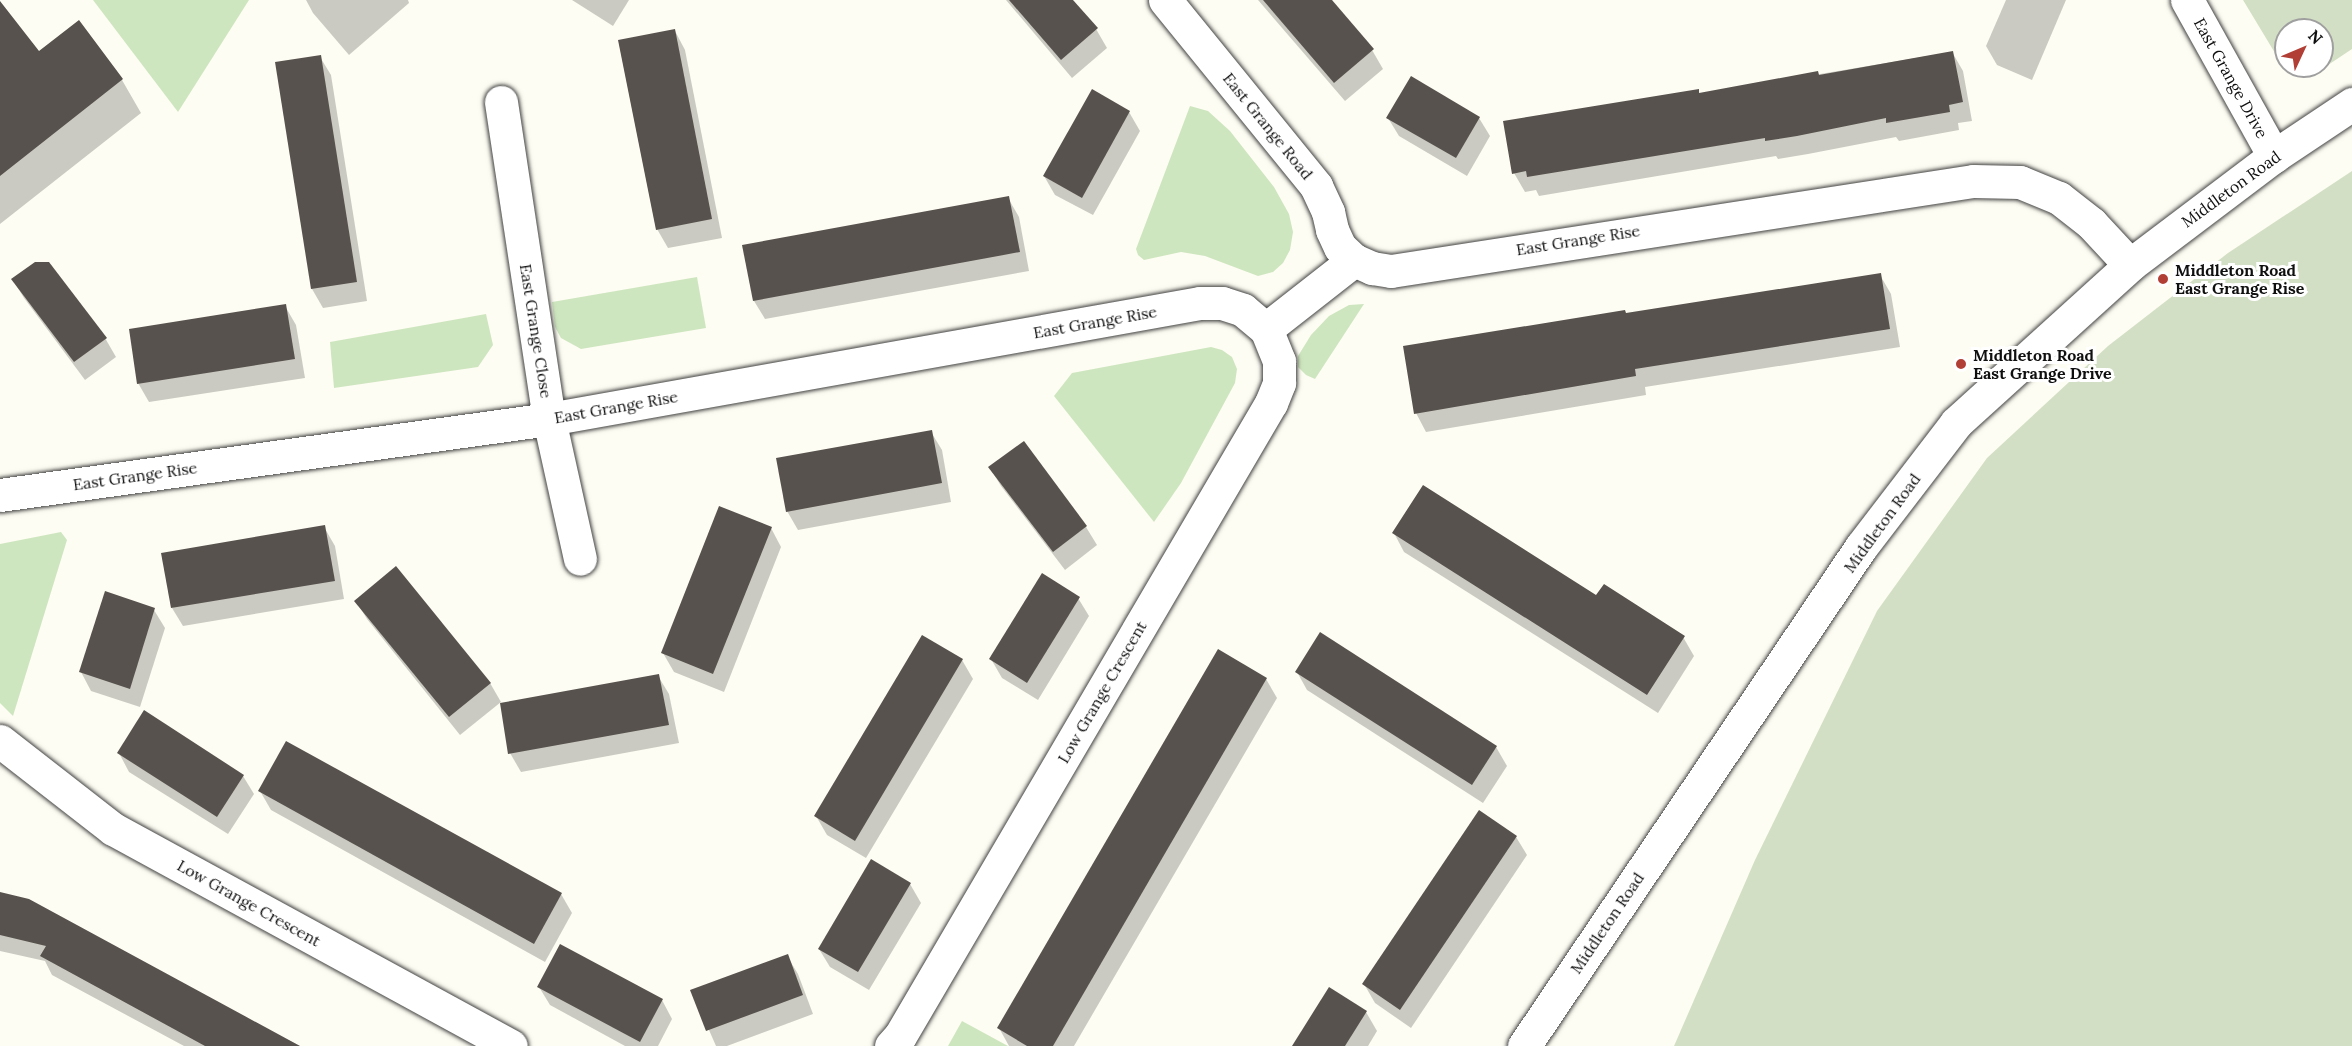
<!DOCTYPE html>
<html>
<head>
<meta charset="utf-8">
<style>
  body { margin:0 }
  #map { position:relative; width:2352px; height:1046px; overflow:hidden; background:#fefdf3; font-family:Lora,serif }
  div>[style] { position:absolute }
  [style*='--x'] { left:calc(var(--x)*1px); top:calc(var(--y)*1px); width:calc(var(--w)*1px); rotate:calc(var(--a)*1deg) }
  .green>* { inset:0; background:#cee6bf }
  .cemetery>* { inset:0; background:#d3dfc5 }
  .shadow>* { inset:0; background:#0003 }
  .building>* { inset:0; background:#57524d }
  .roads { filter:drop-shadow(0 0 2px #424242) drop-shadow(0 0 2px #424242) }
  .minor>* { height:33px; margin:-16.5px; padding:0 16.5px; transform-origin:16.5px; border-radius:16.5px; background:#fff }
  .tertiary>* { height:33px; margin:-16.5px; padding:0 16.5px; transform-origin:16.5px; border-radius:16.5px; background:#fff }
  .dots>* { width:16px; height:16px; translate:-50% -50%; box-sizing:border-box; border:3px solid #fff; border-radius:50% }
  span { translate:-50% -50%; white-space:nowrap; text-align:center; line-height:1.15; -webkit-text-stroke:6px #fff; paint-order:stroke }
  .street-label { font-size:16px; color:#0f0f0f }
  .poi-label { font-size:16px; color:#0f0f0f; font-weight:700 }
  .left { translate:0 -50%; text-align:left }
  .north { position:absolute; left:2274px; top:18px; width:60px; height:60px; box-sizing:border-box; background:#fff; border:2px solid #9f9f9f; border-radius:50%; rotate:46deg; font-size:16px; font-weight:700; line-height:24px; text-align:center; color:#0f0f0f }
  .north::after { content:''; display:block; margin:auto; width:21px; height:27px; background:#b23f35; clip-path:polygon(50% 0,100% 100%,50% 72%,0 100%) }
</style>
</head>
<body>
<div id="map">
  <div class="green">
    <div style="clip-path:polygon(93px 0,249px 0,178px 112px)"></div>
    <div style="clip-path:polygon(1190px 106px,1208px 111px,1230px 131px,1274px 187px,1289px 214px,1293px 232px,1290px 250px,1283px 263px,1273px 272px,1258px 276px,1205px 256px,1181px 252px,1144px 260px,1138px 255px,1136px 249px)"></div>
    <div style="clip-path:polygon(697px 277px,706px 328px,581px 349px,561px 338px,555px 327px,552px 302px)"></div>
    <div style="clip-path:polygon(1364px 304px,1315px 379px,1306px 375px,1298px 367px,1298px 356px,1311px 335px,1329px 316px,1349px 305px)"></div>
    <div style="clip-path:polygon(486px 314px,493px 345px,478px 367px,334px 388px,330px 342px)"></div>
    <div style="clip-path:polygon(1211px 347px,1222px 350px,1232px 357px,1237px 369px,1235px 383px,1181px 483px,1154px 522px,1054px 396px,1072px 373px)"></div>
    <div style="clip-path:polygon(61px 532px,67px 540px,13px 716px,0 703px,0 544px)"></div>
    <div style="clip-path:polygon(962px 1021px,1008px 1046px,948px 1046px)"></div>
  </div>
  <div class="cemetery">
    <div style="clip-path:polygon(2243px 0,2352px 0,2352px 49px,2310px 77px,2291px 66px,2322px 66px,2322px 30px,2286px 30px,2286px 63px,2278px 58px)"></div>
    <div style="clip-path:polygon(2352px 171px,2352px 1046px,1674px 1046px,1755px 860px,1877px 611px,1987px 458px,2108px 346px,2228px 253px)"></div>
  </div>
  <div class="shadow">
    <div style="clip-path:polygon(306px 0,408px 0,409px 3px,349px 55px,313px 13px)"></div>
    <div style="clip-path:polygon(572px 0,629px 0,613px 26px)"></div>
    <div style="clip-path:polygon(1006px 0,1071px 0,1096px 29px,1107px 48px,1072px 78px)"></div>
    <div style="clip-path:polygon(1258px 0,1330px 0,1372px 50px,1383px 69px,1345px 101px)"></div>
    <div style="clip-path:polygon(2006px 0,2066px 0,2032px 80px,1997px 65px,1986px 46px)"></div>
    <div style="clip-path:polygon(0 4px,39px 53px,79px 22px,122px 80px,141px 113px,0 224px)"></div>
    <div style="clip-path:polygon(675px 31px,685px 50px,722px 238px,668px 248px,657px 229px)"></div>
    <div style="clip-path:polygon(1952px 52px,1963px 71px,1972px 121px,1958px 123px,1959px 130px,1899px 141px,1896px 137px,1808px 154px,1778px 159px,1776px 156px,1539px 196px,1536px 190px,1525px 192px,1514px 173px,1698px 90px,1700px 94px)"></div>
    <div style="clip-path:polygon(320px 57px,331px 75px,367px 301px,323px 308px,312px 289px,276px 64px)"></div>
    <div style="clip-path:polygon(1129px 112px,1140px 131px,1093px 215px,1055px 195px,1044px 176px)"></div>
    <div style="clip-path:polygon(1388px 118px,1479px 118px,1490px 136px,1467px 176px,1399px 136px)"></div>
    <div style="clip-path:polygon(1008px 198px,1019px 217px,1029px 271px,765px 319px,754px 301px,744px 247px)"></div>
    <div style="clip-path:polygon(1880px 275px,1891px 294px,1900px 347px,1645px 387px,1646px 395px,1426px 432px,1416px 413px,1627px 315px)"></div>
    <div style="clip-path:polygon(13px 280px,105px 338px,116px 357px,85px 380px,24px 298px)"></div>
    <div style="clip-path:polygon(285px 306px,296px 325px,305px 378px,149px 402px,138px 383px)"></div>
    <div style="clip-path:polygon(931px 432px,942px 450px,951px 502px,798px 530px,787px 511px)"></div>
    <div style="clip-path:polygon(1023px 443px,1086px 527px,1097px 545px,1065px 570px,1001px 486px,990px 468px)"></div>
    <div style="clip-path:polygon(324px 527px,335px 546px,344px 599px,183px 626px,172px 608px)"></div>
    <div style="clip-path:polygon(771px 528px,781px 547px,724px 692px,674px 672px,663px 653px)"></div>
    <div style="clip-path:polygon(1394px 533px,1597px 597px,1683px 637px,1694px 656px,1658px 713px,1404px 552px)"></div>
    <div style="clip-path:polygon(1078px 598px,1089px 616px,1038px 700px,1002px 678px,991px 659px)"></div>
    <div style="clip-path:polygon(356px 601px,490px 683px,501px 702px,460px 735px,367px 619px)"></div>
    <div style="clip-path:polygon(154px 610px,165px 628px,140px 707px,91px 691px,81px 672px)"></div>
    <div style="clip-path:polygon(1219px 651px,1266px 679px,1277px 698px,1074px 1046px,1009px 1046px,999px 1028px)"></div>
    <div style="clip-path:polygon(962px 660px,973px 679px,866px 858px,827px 835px,816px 816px)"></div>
    <div style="clip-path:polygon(1297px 672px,1496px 747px,1507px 766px,1483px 803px,1307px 690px)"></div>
    <div style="clip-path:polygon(658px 676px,669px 694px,679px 743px,521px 772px,510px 753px)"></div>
    <div style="clip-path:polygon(287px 743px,561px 894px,572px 913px,545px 962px,271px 810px,260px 791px)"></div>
    <div style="clip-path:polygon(119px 753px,243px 776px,254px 794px,228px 834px,129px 772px)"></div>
    <div style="clip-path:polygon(1516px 837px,1527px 855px,1411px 1028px,1375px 1003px,1364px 984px)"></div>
    <div style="clip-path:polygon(910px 884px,921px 903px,869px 990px,830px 967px,819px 949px)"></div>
    <div style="clip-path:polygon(0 894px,300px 1046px,184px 1046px,52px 975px,45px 961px,0 951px)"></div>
    <div style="clip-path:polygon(787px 956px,798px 974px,813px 1014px,727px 1046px,716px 1046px,692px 991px)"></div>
    <div style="clip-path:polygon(539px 987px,662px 1000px,672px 1019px,658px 1046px,625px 1046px,550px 1005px)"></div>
    <div style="clip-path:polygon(1329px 989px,1366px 1012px,1377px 1031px,1368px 1046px,1293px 1046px)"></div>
  </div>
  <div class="building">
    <div style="clip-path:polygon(1009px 0,1073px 0,1098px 28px,1061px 60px)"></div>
    <div style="clip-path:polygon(1263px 0,1332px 0,1374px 49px,1334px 83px)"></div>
    <div style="clip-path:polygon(0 1px,39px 51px,79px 20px,123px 79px,0 176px)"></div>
    <div style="clip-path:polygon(675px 29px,712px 219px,656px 230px,618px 40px)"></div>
    <div style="clip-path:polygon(1953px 51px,1963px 102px,1949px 105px,1950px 112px,1886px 123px,1886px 118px,1797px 136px,1765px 141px,1765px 138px,1527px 177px,1526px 171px,1512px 174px,1503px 121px,1699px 89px,1699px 93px,1818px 71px,1819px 75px)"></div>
    <div style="clip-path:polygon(321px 55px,357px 282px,311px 289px,275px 62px)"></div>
    <div style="clip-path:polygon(1411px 76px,1480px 117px,1456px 158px,1386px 118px)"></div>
    <div style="clip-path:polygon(1092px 89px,1130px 111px,1082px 198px,1043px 176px)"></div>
    <div style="clip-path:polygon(1009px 196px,1020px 252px,753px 301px,742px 245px)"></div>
    <div style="clip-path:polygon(35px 262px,49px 262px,107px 338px,74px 362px,11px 279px)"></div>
    <div style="clip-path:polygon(1881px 273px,1890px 329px,1635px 369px,1636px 376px,1414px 414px,1403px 346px,1625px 310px,1626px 313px)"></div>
    <div style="clip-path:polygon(286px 304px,295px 359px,137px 384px,129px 329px)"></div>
    <div style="clip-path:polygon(932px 430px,942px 483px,786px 512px,776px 458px)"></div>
    <div style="clip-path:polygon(1024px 441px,1087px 526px,1053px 552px,988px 467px)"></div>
    <div style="clip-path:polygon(1423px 485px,1596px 595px,1604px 584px,1685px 636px,1647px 695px,1392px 533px)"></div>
    <div style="clip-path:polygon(719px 506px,772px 527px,713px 674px,661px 653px)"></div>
    <div style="clip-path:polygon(325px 525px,335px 581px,171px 608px,161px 553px)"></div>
    <div style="clip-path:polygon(396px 566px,491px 683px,449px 717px,354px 601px)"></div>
    <div style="clip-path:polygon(1042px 573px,1080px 597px,1027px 683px,989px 659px)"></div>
    <div style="clip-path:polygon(105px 591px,155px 608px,130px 689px,79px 672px)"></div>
    <div style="clip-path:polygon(1320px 632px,1497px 746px,1472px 785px,1295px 672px)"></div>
    <div style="clip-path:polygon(922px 635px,963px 659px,855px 841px,814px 816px)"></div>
    <div style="clip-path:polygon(1218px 649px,1267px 678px,1053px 1046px,1027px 1046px,997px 1028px)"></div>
    <div style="clip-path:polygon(659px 674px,669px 725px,508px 754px,500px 703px)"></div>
    <div style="clip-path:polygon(144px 710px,244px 775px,217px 817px,117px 753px)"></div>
    <div style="clip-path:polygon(286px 741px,562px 893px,534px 944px,258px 791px)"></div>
    <div style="clip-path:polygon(1479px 810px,1517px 836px,1400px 1010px,1362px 984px)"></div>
    <div style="clip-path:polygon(871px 859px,911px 883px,858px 972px,818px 949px)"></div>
    <div style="clip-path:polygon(0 892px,29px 899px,300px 1046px,205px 1046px,40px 956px,46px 946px,0 935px)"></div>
    <div style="clip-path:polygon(560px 944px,663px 999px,640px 1042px,537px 987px)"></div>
    <div style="clip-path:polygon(788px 954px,803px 995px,706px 1031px,690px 990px)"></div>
    <div style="clip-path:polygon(1329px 987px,1367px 1011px,1345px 1046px,1292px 1046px)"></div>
  </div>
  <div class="roads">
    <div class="minor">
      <div style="--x:1165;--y:0;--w:240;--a:50.9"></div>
      <div style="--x:1316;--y:186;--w:29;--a:65"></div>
      <div style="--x:1328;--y:212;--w:18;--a:77"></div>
      <div style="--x:1332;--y:230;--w:19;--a:65"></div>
      <div style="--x:1340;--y:247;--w:19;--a:43"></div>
      <div style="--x:2187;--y:0;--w:179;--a:60.9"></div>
      <div style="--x:501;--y:102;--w:321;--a:81.4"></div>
      <div style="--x:549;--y:419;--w:143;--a:77.5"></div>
      <div style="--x:0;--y:495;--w:554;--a:-7.88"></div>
      <div style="--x:549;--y:419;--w:661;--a:-10.1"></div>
      <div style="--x:1200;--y:303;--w:22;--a:0"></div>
      <div style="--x:1222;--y:303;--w:22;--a:18"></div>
      <div style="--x:1243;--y:310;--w:30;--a:40"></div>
      <div style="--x:1266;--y:329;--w:112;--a:-38.1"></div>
      <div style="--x:1354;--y:260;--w:20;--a:24"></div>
      <div style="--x:1372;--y:268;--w:19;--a:9"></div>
      <div style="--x:1391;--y:271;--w:589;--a:-8.79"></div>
      <div style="--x:1973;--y:181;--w:47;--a:1.2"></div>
      <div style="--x:2020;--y:182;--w:42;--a:22.3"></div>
      <div style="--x:2059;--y:198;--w:41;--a:38"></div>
      <div style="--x:2091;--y:223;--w:57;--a:47.1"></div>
      <div style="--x:0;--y:741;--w:143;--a:37.9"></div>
      <div style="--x:113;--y:829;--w:453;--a:28.6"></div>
      <div style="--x:891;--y:1046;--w:13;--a:-48"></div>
      <div style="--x:900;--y:1036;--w:734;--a:-59.63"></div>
      <div style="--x:1271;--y:403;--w:22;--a:-68"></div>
      <div style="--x:1279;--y:383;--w:22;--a:-90"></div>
      <div style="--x:1279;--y:361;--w:35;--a:-112"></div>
    </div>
    <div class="tertiary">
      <div style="--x:1524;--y:1046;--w:602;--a:-55.97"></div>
      <div style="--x:1861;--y:547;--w:156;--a:-52.5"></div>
      <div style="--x:1956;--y:423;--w:235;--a:-42.2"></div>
      <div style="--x:2130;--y:265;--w:181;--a:-37.1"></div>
      <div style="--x:2274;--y:156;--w:94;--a:-33.7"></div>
    </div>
  </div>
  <div class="dots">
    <div style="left:2163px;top:279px;background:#b23f35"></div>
    <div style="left:1961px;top:364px;background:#b23f35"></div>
  </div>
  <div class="street-label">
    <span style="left:2231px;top:78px;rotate:61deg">East Grange Drive</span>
    <span style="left:1268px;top:126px;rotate:51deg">East Grange Road</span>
    <span style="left:2231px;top:189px;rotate:-36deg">Middleton Road</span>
    <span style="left:1578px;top:240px;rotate:-9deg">East Grange Rise</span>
    <span style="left:1095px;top:322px;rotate:-10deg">East Grange Rise</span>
    <span style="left:536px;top:331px;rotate:81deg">East Grange Close</span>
    <span style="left:616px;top:407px;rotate:-10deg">East Grange Rise</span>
    <span style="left:135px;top:476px;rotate:-8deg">East Grange Rise</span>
    <span style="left:1882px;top:523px;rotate:-54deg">Middleton Road</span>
    <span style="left:1102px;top:692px;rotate:-60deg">Low Grange Crescent</span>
    <span style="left:249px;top:903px;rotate:29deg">Low Grange Crescent</span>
    <span style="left:1607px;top:923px;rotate:-56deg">Middleton Road</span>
  </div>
  <div class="poi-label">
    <span class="left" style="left:2175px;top:279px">Middleton Road<br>East Grange Rise</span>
    <span class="left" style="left:1973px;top:364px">Middleton Road<br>East Grange Drive</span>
  </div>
  <div class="north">N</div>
</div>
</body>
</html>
